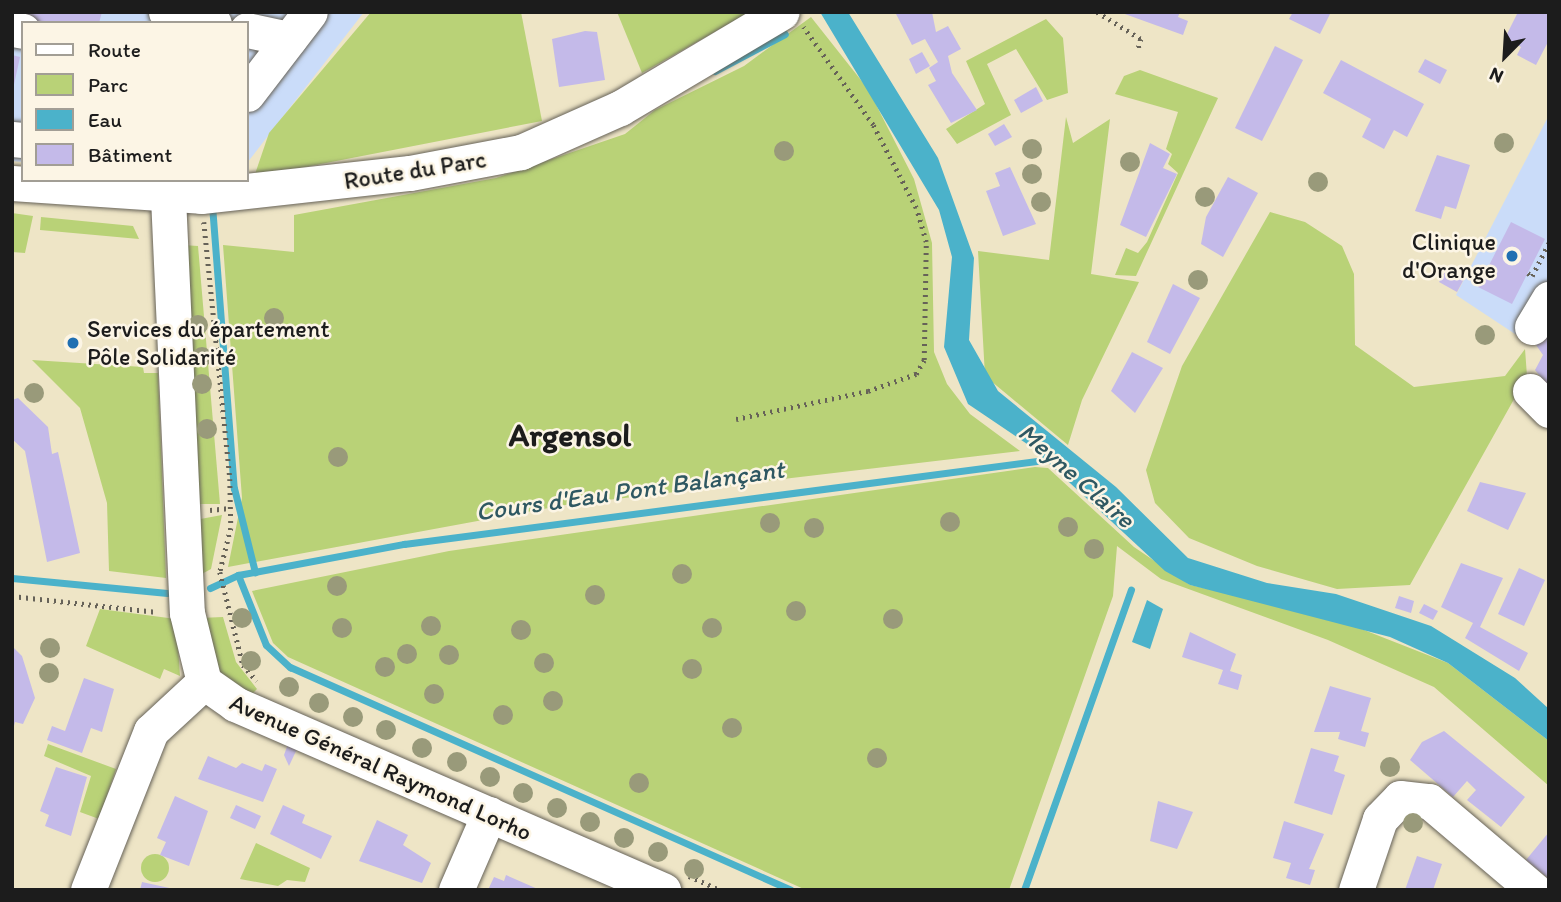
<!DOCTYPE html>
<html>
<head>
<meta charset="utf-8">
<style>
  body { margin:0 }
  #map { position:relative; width:1561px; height:902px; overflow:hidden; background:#eee5c6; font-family:Itim,sans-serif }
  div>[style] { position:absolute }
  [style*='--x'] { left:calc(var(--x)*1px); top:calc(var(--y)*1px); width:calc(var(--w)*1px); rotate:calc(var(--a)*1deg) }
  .built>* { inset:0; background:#cadcf9 }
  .green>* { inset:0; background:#b9d277 }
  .round { border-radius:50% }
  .water>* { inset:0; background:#4bb2ca }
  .stream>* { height:7px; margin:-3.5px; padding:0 3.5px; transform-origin:3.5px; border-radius:3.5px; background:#4bb2ca }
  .building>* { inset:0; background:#c4bae9 }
  .path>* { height:4.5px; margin-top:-2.25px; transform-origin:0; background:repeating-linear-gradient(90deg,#666258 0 2px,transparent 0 7px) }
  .roads { filter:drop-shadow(0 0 2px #666258) drop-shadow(0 0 2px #666258) }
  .minor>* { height:35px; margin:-17.5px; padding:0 17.5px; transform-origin:17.5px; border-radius:17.5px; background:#fff }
  .trees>* { width:20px; height:20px; margin:-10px; border-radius:50%; background:#999a7a }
  .dots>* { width:19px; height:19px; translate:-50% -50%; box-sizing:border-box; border:4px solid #fcf5e5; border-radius:50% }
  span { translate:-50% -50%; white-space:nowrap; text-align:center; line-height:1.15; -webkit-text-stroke:5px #fcf5e5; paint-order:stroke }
  .street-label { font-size:24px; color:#1c1c1c }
  .poi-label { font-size:24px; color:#1c1c1c }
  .right { translate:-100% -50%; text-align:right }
  .left { translate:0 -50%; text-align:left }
  .water-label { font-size:26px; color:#2f5862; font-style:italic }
  .district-label { font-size:32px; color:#1c1c1c; font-weight:700 }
  .frame { position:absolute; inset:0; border:14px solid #1c1c1c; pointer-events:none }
  .legend { position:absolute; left:21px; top:21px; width:228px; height:161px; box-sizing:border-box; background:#fcf5e5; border:2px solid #a29e95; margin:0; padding:9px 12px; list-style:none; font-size:21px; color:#1c1c1c }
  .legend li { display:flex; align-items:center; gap:14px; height:35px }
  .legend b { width:35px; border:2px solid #a29e95 }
  .north { position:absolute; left:1470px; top:21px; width:70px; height:70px; -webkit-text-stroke:5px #fcf5e5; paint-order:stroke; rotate:204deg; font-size:19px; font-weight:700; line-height:28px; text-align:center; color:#1c1c1c }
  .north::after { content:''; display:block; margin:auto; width:24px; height:32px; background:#1c1c1c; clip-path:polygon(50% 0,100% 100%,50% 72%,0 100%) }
</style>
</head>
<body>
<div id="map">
  <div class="built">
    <div style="clip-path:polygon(12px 12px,364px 12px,247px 163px,247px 23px,23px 23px,23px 162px,12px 161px)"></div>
    <div style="clip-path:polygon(1549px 115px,1549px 310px,1530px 344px,1456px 295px)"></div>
  </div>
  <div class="green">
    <div style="clip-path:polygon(371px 12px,521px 12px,542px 121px,254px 177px,269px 133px)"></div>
    <div style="clip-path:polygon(617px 12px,747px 12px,748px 13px,642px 73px)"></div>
    <div style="clip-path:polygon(811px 17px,868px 89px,914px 179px,932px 243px,934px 352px,947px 384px,970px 414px,1020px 451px,565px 505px,228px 567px,242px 498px,223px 245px,294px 252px,294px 215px,496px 178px,625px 134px,655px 110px,744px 66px)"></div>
    <div style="clip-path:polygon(1046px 19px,1063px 38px,1068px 93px,1047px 100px,1016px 49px,987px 64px,1011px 115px,957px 144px,946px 129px,985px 104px,966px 61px)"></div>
    <div style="clip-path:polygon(1140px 70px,1218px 98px,1136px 276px,1115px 275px,1126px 248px,1138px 253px,1147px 242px,1178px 173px,1168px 164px,1172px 154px,1166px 149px,1178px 112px,1115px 94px,1124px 76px)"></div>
    <div style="clip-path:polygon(1066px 117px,1073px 143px,1110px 119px,1091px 274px,1139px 282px,1082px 400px,1068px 445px,985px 376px,978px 251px,1049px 260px)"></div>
    <div style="clip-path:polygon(1270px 212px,1305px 222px,1342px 246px,1354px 274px,1355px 345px,1414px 387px,1505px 376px,1525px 349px,1527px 376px,1410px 585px,1337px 589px,1257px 566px,1189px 538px,1155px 503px,1146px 470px,1182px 366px)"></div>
    <div style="clip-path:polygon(12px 213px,33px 216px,25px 253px,12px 252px)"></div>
    <div style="clip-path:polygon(41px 217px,133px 226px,139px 239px,40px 230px)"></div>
    <div style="clip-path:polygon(182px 245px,198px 246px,220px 504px,193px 504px)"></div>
    <div style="clip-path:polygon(32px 360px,143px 367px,144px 373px,158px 373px,166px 578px,109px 571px,107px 503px,80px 408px)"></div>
    <div style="clip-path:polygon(1035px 467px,1048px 468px,1134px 547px,1190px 585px,1331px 617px,1448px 663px,1549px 741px,1549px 786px,1434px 687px,1328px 640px,1161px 579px,1117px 546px,1113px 596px,1009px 890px,806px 890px,288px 657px,273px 643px,252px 591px,449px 551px)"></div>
    <div style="clip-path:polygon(222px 515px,211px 569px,198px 576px,195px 520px)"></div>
    <div style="clip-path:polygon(100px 609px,176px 619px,180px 676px,164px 669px,160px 679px,86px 646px)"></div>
    <div style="clip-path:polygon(223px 617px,236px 662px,257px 689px,251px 695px,211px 668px,200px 618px)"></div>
    <div style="clip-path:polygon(48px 744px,116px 769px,99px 819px,80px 812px,91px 776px,44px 756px)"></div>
    <div style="clip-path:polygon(256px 843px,310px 868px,305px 882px,287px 880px,278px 886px,240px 879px)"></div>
    <div class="round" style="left:141px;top:854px;width:28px;height:28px"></div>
  </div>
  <div class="water">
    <div style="clip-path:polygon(820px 12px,848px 12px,938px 158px,974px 258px,969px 340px,998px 391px,1116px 487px,1188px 558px,1267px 583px,1336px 594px,1431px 626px,1515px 678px,1549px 709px,1549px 741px,1448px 663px,1390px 637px,1190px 585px,1165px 571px,1030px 446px,968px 404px,944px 347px,952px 257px,939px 210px)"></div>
    <div style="clip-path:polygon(1147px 600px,1163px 609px,1150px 649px,1132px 642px)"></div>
  </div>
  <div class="stream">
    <div style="--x:715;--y:71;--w:79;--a:-27.9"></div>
    <div style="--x:212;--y:205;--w:284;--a:85.6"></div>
    <div style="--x:234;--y:488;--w:87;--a:76"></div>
    <div style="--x:238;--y:575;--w:75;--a:68.2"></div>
    <div style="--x:266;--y:645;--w:33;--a:43"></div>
    <div style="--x:290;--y:667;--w:548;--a:23.99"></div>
    <div style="--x:12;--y:578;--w:156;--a:5.5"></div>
    <div style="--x:210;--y:588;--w:31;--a:-25"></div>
    <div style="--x:238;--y:575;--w:169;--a:-10.6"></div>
    <div style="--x:404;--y:544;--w:654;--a:-7.47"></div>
    <div style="--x:1024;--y:890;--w:319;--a:-70.4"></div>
  </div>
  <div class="building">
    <div style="clip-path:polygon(20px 12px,102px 12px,99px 23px,34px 23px,19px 18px)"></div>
    <div style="clip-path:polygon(895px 12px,932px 12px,936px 32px,948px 26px,961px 49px,948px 56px,952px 73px,977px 110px,951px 123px,928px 85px,936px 81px,929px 68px,938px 62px,925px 39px,912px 45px)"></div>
    <div style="clip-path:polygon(1180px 12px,1178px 17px,1188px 21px,1183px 35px,1122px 13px)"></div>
    <div style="clip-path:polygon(1293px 12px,1331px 12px,1320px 34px,1289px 19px)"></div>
    <div style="clip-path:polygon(1518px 12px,1549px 12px,1549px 40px,1536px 65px,1517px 55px,1521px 47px,1505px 38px)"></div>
    <div style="clip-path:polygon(585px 31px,597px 32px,605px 80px,559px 87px,552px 39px)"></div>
    <div style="clip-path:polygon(1275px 46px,1303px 60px,1262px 141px,1235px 128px)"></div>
    <div style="clip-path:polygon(922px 52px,930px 66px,916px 74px,909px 59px)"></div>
    <div style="clip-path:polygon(12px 55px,20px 57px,13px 89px,12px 89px)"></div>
    <div style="clip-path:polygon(1425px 59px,1447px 70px,1440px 84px,1418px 72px)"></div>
    <div style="clip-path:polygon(1341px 60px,1424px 104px,1407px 137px,1394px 130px,1384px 149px,1362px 137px,1371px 119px,1323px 93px)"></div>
    <div style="clip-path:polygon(1036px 87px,1043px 101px,1021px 113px,1014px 100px)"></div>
    <div style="clip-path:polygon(1004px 124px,1012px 137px,995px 146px,988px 134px)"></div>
    <div style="clip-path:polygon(1150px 143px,1170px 154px,1163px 168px,1177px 174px,1146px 237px,1120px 225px)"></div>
    <div style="clip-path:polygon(1437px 155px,1470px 165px,1456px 209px,1445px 206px,1441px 219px,1415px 211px)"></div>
    <div style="clip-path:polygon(1010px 167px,1036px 224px,1003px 236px,986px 191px,1000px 186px,995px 173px)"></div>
    <div style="clip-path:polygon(1228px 177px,1258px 193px,1223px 257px,1201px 244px,1206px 217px)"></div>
    <div style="clip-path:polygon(1511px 222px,1545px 239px,1512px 304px,1478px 287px)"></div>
    <div style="clip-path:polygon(1446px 270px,1464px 279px,1457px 292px,1439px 282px)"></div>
    <div style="clip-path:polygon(1173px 284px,1200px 298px,1170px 354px,1147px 342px)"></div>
    <div style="clip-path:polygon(1549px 321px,1549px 387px,1535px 370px,1543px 355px,1536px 345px)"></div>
    <div style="clip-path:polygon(1132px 352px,1163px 368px,1135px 413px,1111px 391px)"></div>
    <div style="clip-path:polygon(18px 398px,48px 427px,52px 454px,58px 452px,80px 553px,47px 562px,25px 451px,12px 439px,12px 400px)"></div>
    <div style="clip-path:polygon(1480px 482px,1526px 493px,1508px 530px,1467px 511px)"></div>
    <div style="clip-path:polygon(1461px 563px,1503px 578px,1480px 627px,1528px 653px,1519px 671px,1465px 638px,1473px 623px,1441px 607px)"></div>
    <div style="clip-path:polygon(1519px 568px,1545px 580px,1524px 626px,1498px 614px)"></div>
    <div style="clip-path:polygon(1399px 596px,1414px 601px,1411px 613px,1395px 608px)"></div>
    <div style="clip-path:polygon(1424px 604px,1438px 611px,1433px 620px,1419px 613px)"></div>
    <div style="clip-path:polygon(1190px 632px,1236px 654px,1230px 671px,1242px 675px,1238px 690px,1218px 684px,1223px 670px,1182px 657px)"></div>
    <div style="clip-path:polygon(12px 646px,22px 656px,35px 698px,23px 724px,15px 722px,13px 730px)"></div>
    <div style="clip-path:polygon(84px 678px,114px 689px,102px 732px,91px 728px,82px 753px,47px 740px,52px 726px,65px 731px)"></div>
    <div style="clip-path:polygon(1330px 686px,1371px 698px,1361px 731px,1369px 733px,1365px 747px,1338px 739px,1340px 732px,1314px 732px)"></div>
    <div style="clip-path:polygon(1444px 731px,1525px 797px,1501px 827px,1467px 800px,1476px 790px,1467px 781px,1453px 797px,1410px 760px,1422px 742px)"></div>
    <div style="clip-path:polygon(288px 744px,297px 749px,289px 766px,284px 755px)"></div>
    <div style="clip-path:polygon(1311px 748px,1339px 756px,1334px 771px,1345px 775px,1332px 815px,1294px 803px)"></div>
    <div style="clip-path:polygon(208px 756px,236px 768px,242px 763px,262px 771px,265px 764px,277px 769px,263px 802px,198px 779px)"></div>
    <div style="clip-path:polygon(56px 767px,87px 777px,71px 836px,45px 826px,49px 815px,40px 811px)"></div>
    <div style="clip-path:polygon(175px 796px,208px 811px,189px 866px,160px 855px,166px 842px,157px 838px)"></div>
    <div style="clip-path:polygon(1158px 801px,1193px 812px,1177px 849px,1150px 841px)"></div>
    <div style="clip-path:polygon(236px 805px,261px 816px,255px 829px,230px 818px)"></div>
    <div style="clip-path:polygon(283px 805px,305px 815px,302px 823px,332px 836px,321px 859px,270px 834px)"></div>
    <div style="clip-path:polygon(377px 820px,408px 835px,403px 845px,431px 863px,422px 883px,359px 861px)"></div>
    <div style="clip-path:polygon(1284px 821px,1324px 834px,1309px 869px,1315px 870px,1310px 885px,1286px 878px,1291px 863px,1273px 858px)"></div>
    <div style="clip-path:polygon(1549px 832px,1549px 879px,1526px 860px)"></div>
    <div style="clip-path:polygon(1417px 856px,1442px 864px,1433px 890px,1405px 890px)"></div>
    <div style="clip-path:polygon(506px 875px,540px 890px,488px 890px,494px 877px,504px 881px)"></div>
    <div style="clip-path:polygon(142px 882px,174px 889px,174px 890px,140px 890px)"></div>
  </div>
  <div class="path">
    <div style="--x:1097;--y:12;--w:52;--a:31.5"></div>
    <div style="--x:1141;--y:39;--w:11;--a:105"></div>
    <div style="--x:204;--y:222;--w:258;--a:84.2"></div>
    <div style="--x:230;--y:479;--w:49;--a:88.8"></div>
    <div style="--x:231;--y:528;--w:45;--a:104"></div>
    <div style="--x:220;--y:572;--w:96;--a:76.1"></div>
    <div style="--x:243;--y:665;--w:21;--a:49"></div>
    <div style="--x:1528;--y:273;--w:5;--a:37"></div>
    <div style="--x:1532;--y:276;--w:37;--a:-63"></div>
    <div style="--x:736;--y:419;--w:135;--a:-12"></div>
    <div style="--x:868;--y:391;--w:51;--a:-19.5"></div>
    <div style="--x:916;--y:374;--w:16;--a:-60"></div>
    <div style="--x:924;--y:360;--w:118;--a:-89"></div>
    <div style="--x:926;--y:242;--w:35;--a:-106"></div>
    <div style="--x:916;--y:208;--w:93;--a:-117.4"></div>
    <div style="--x:873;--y:125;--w:120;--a:-125.5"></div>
    <div style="--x:210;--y:510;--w:20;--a:-6"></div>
    <div style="--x:12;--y:596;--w:146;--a:6.3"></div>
    <div style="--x:689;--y:876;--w:35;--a:24"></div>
  </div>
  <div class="roads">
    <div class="minor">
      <div style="--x:166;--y:12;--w:49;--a:12.9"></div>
      <div style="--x:13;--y:29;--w:10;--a:11"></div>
      <div style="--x:247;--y:30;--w:43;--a:12.1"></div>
      <div style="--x:247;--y:94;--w:103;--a:-52.5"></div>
      <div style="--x:12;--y:139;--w:11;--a:5"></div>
      <div style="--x:12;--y:183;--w:189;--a:3.9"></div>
      <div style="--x:201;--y:196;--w:210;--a:-6.3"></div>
      <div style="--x:410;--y:173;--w:113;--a:-10.7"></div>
      <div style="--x:521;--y:152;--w:108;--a:-24"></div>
      <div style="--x:620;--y:108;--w:188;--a:-30.7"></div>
      <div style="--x:168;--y:197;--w:416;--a:87.4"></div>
      <div style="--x:187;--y:613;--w:71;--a:76.2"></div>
      <div style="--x:204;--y:682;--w:38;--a:35"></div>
      <div style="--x:235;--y:704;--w:467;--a:23.5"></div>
      <div style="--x:1532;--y:327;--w:33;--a:-59"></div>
      <div style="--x:1530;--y:391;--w:27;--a:45"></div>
      <div style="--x:88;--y:890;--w:171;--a:-68.4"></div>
      <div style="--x:151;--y:731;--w:72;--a:-42.8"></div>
      <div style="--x:456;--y:890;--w:83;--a:-66.5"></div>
      <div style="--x:1356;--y:890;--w:75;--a:-71.3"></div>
      <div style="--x:1380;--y:819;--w:29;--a:-46"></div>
      <div style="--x:1400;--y:798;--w:29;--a:6"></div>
      <div style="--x:1429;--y:801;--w:138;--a:40.3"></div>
    </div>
  </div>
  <div class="trees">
    <div style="left:1504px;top:143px"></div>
    <div style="left:1032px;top:149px"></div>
    <div style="left:784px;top:151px"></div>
    <div style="left:1130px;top:162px"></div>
    <div style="left:1032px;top:174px"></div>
    <div style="left:1318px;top:182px"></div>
    <div style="left:1205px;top:197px"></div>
    <div style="left:1041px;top:202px"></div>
    <div style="left:1198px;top:280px"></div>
    <div style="left:274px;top:318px"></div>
    <div style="left:198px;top:325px"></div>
    <div style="left:1485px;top:335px"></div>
    <div style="left:202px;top:357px"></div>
    <div style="left:202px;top:384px"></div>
    <div style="left:34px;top:393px"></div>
    <div style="left:207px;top:429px"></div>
    <div style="left:338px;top:457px"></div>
    <div style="left:950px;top:522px"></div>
    <div style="left:770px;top:523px"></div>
    <div style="left:1068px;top:527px"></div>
    <div style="left:814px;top:528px"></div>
    <div style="left:1094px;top:549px"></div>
    <div style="left:682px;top:574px"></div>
    <div style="left:337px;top:586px"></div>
    <div style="left:595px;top:595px"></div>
    <div style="left:796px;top:611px"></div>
    <div style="left:242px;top:618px"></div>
    <div style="left:893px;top:619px"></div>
    <div style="left:431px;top:626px"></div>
    <div style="left:342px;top:628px"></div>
    <div style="left:712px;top:628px"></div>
    <div style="left:521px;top:630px"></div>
    <div style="left:50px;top:648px"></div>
    <div style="left:407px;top:654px"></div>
    <div style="left:449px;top:655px"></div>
    <div style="left:251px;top:661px"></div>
    <div style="left:544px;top:663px"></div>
    <div style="left:385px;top:667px"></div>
    <div style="left:692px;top:669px"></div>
    <div style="left:49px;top:673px"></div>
    <div style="left:289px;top:687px"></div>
    <div style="left:434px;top:694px"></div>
    <div style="left:553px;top:701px"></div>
    <div style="left:319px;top:703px"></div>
    <div style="left:503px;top:715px"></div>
    <div style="left:353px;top:717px"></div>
    <div style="left:732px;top:728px"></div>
    <div style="left:386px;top:730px"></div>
    <div style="left:422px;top:748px"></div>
    <div style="left:877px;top:758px"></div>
    <div style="left:457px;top:762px"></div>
    <div style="left:1390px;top:767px"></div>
    <div style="left:490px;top:777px"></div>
    <div style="left:639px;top:783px"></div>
    <div style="left:523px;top:793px"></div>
    <div style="left:557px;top:808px"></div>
    <div style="left:590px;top:822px"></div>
    <div style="left:1413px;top:823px"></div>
    <div style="left:624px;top:838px"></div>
    <div style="left:658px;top:852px"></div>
    <div style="left:694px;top:869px"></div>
  </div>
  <div class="dots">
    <div style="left:1512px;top:256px;background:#1f6fb2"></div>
    <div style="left:73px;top:343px;background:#1f6fb2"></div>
  </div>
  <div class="street-label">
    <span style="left:415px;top:170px;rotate:-9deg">Route du Parc</span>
    <span style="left:381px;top:767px;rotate:24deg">Avenue Général Raymond Lorho</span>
  </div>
  <div class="poi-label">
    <span class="right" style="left:1496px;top:256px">Clinique<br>d'Orange</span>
    <span class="left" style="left:87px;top:343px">Services du épartement<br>Pôle Solidarité</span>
  </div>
  <div class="water-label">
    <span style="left:1076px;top:476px;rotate:41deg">Meyne Claire</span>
    <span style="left:630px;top:491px;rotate:-8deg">Cours d'Eau Pont Balançant</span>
  </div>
  <div class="district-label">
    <span style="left:570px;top:435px">Argensol</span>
  </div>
  <div class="frame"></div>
  <ul class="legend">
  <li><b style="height:9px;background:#fff"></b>Route</li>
  <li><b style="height:19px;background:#b9d277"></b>Parc</li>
  <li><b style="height:19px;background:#4bb2ca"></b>Eau</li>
  <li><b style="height:19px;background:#c4bae9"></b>Bâtiment</li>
  </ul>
  <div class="north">N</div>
</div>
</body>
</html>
